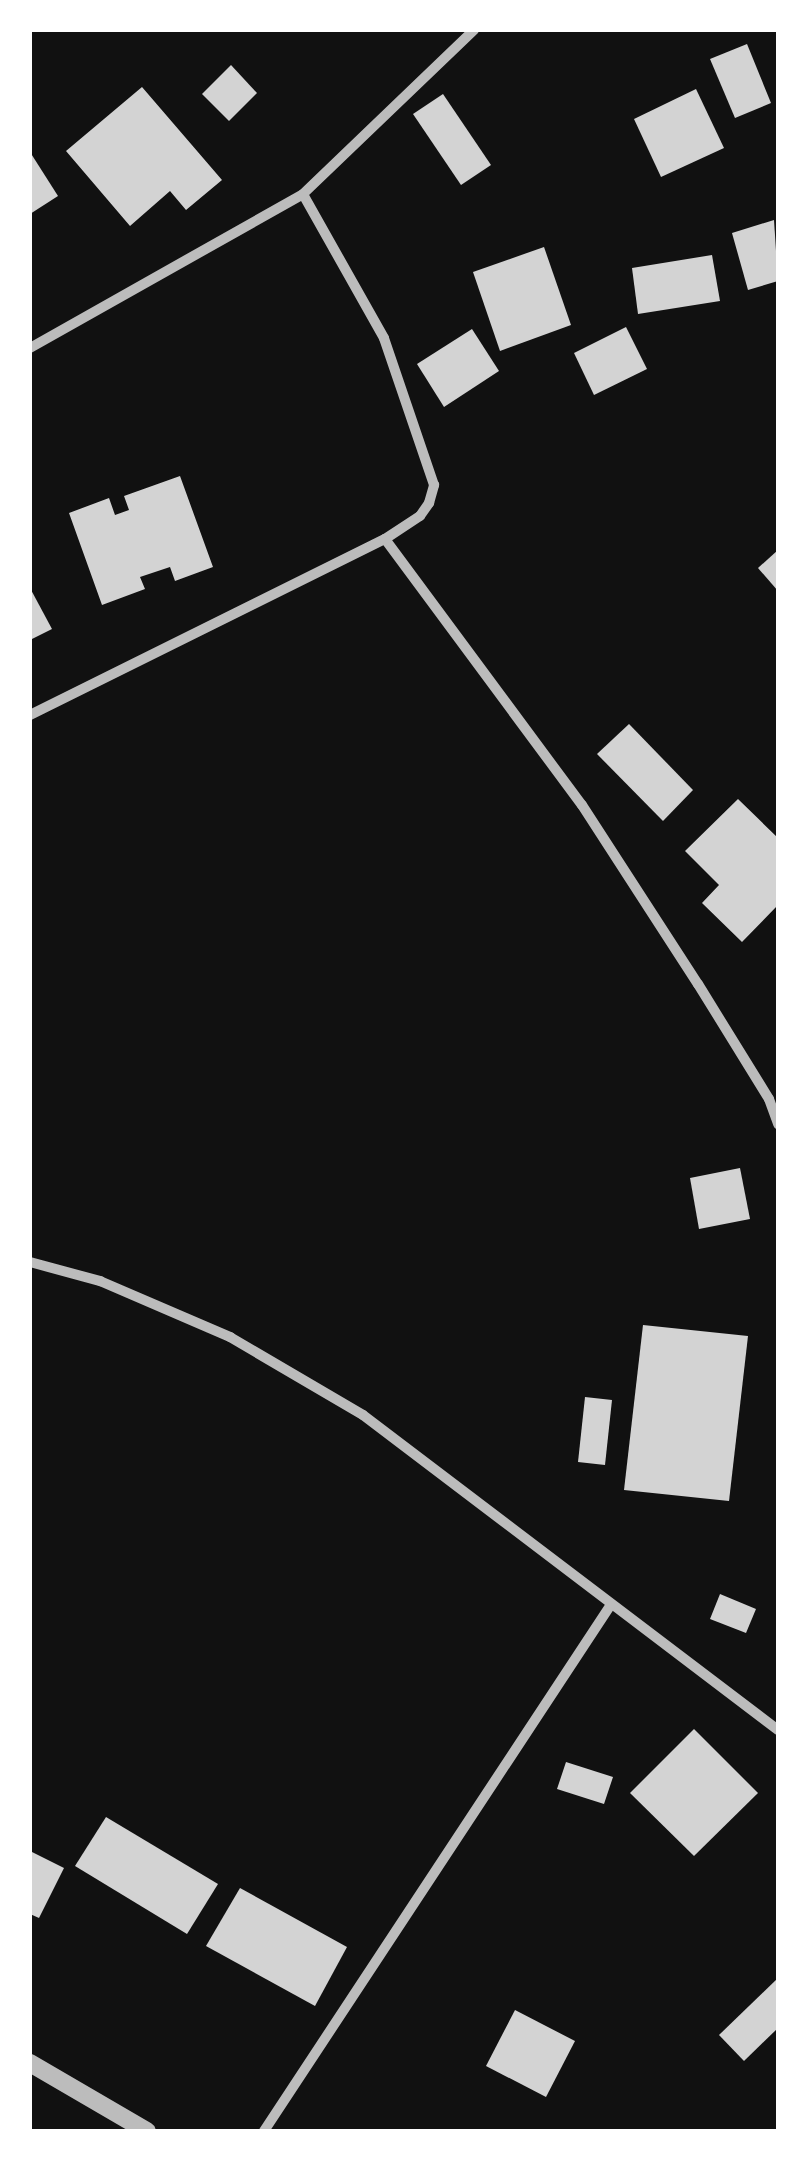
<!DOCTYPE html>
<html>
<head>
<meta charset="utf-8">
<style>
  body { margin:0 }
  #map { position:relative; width:808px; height:2161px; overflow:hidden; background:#111; font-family:"Nunito Sans",sans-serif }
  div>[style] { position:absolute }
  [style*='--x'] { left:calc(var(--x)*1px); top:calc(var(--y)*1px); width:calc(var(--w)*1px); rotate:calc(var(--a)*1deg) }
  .building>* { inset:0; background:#d3d3d3 }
  .minor>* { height:10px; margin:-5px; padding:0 5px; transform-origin:5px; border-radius:5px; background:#bcbcbc }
  .tertiary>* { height:18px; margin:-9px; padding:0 9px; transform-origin:9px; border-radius:9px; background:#bcbcbc }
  span { translate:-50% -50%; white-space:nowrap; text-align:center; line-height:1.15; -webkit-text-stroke:8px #fff; paint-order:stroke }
  .frame { position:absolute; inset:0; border:32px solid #fff; pointer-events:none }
</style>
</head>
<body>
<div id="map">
  <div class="building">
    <div style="clip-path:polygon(747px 44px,771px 103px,735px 118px,710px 59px)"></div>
    <div style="clip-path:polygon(231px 65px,257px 93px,229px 121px,202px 94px)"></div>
    <div style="clip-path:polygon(142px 87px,222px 180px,186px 210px,170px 191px,130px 226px,66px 151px)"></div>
    <div style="clip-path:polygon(696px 89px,724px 148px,661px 177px,634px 119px)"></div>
    <div style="clip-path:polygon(443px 94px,491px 165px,461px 185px,413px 114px)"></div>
    <div style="clip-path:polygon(30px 152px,58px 196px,30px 214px)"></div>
    <div style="clip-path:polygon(774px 220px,778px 281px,748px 290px,732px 233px)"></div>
    <div style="clip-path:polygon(544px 247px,571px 325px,500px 351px,473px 272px)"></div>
    <div style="clip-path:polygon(712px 255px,720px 301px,638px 314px,632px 268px)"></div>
    <div style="clip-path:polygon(626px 327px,647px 369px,594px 395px,574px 353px)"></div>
    <div style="clip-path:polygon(472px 329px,499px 371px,444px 407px,417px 364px)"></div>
    <div style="clip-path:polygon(180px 476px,213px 567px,175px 581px,170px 567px,140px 577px,145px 589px,102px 605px,69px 513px,109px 498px,115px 515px,129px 510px,124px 496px)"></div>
    <div style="clip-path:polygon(778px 550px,778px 591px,758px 568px)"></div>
    <div style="clip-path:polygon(30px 588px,52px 629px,30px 640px)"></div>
    <div style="clip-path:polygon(629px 724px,693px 790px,663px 821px,597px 754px)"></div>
    <div style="clip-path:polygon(738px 799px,778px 838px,778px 905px,742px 942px,702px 903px,719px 885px,685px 851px)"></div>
    <div style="clip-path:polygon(740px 1168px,750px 1219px,699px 1229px,690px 1178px)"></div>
    <div style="clip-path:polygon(643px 1325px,748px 1336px,729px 1501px,624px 1490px)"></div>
    <div style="clip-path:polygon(585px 1397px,612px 1400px,605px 1465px,578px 1462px)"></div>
    <div style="clip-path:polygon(720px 1594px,756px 1609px,746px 1633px,710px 1619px)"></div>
    <div style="clip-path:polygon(694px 1729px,758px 1793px,694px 1856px,630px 1793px)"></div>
    <div style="clip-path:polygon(566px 1762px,613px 1777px,604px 1804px,557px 1789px)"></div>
    <div style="clip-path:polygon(106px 1817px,218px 1884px,187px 1934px,75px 1866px)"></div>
    <div style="clip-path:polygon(30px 1851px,64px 1868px,39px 1918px,30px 1914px)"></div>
    <div style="clip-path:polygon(240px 1888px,347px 1947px,315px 2006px,206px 1946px)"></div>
    <div style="clip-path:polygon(778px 1978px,778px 2028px,744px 2061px,719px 2035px)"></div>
    <div style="clip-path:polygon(515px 2010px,575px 2041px,546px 2097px,486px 2066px)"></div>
  </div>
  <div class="minor">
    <div style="--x:30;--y:348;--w:313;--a:-29.4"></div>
    <div style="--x:303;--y:194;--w:237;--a:-43.8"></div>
    <div style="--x:385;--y:539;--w:331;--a:53.5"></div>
    <div style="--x:582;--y:805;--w:213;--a:57.1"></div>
    <div style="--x:698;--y:984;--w:135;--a:58.3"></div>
    <div style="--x:769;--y:1099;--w:27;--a:70"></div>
    <div style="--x:30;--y:715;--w:396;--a:-26.4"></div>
    <div style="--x:385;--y:539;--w:42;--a:-33.3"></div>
    <div style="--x:420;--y:516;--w:16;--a:-55"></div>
    <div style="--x:429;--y:503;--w:19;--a:-74"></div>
    <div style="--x:434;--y:485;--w:155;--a:-108.8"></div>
    <div style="--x:384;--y:338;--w:165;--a:-119.4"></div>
    <div style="--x:30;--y:1262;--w:73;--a:15.2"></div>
    <div style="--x:100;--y:1281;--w:142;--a:23.3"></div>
    <div style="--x:230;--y:1337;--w:154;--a:30.4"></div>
    <div style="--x:363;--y:1415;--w:521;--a:37.2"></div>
    <div style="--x:264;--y:2131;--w:629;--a:-56.61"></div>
  </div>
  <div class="tertiary">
    <div style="--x:30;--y:2063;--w:135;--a:30.2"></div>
  </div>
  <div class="frame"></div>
</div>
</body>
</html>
